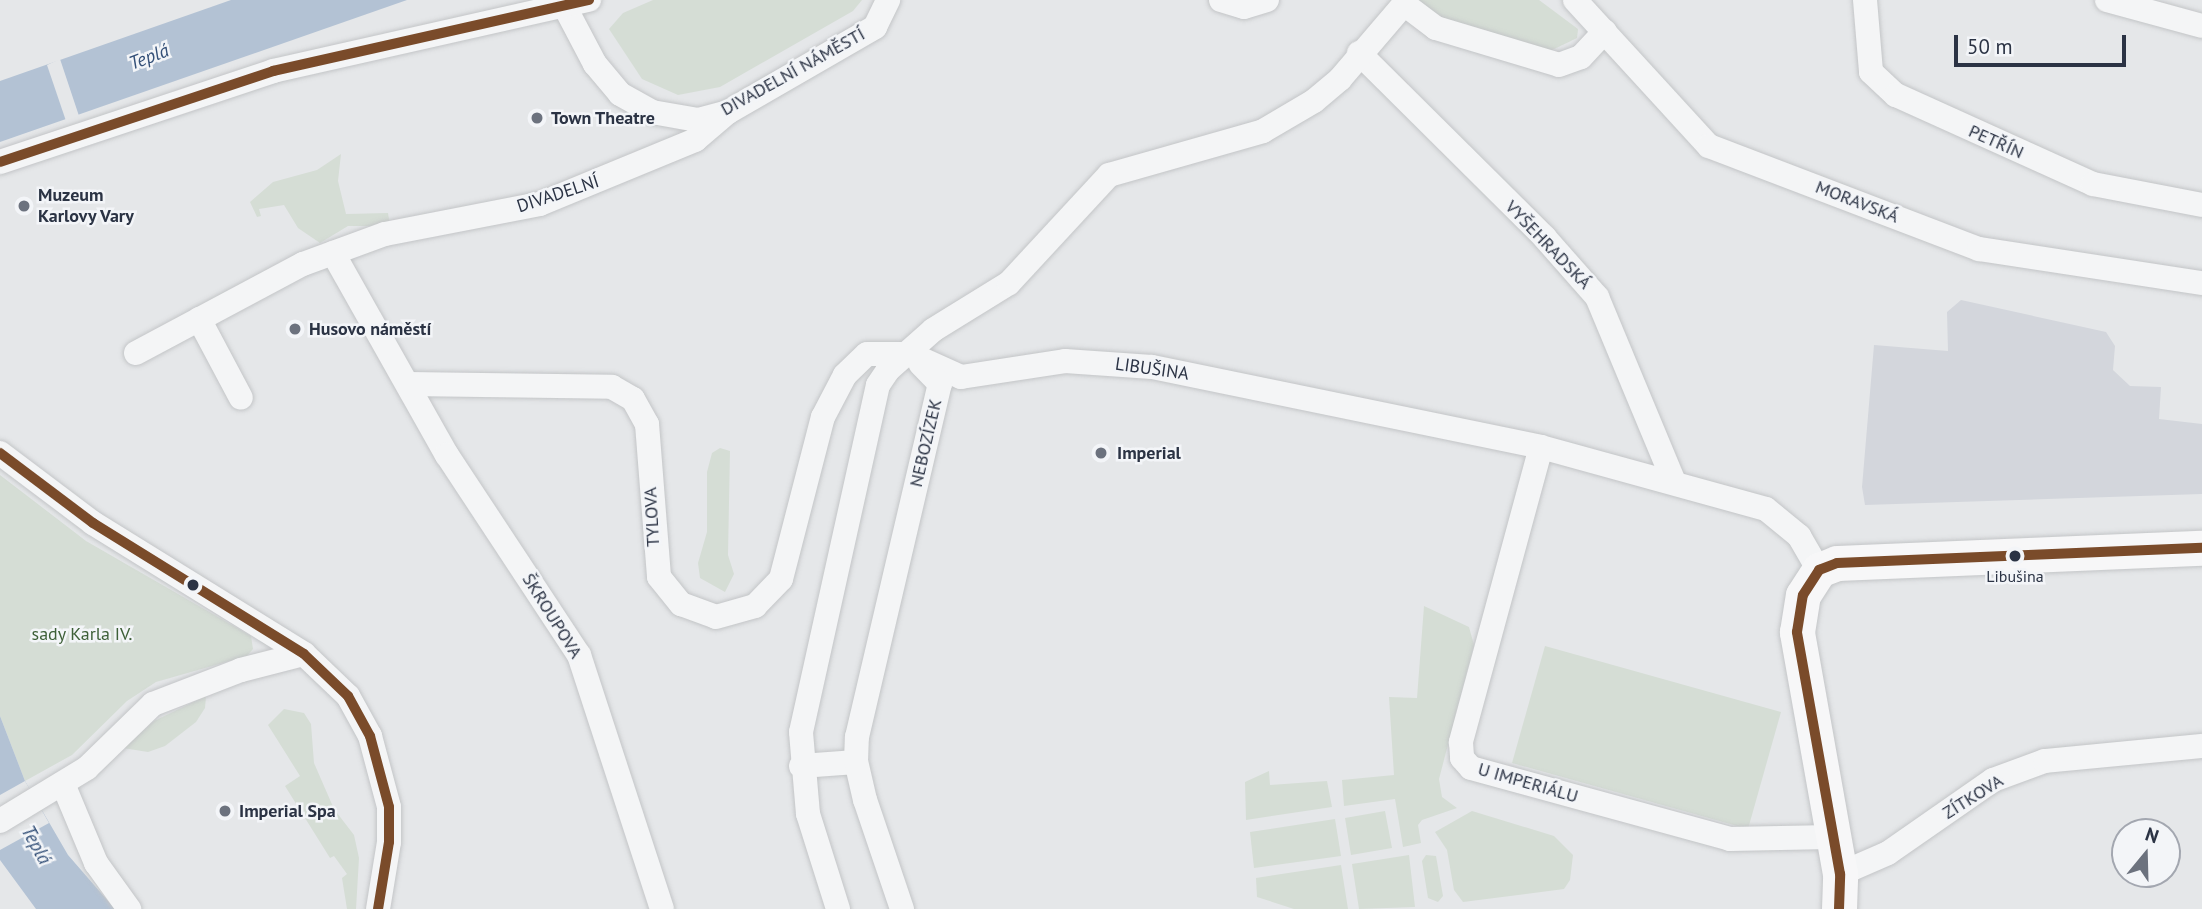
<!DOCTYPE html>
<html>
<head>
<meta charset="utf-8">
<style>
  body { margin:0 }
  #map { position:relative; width:2202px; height:909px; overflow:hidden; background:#e5e7e9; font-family:"PT Sans",sans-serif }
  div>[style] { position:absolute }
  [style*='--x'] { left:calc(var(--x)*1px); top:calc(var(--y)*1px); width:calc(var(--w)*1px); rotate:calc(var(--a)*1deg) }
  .built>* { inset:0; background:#d3d6dc }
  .green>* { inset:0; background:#d5ddd5 }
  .water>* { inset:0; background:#b3c2d4 }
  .pier>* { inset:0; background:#e5e7e9 }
  .roads { filter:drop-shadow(0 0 2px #c3c5c7) drop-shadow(0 0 2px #c3c5c7) }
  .street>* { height:24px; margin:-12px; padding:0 12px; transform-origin:12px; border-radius:12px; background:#f4f5f6 }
  .secondary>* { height:35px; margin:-17.5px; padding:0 17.5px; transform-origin:17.5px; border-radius:17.5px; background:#f7f7f8 }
  .bus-1>* { height:10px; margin:-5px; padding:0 5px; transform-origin:5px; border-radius:5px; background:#7a4b2a }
  .dots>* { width:19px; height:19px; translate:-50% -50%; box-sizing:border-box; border:4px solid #f3f5f8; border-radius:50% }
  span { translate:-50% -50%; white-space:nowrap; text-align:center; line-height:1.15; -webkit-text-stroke:5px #f3f5f8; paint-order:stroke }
  .bus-label { font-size:16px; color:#2b3344 }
  .street-label { font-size:18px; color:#2b3344 }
  .poi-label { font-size:18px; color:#2b3344; font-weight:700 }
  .left { translate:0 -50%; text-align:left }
  .park-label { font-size:18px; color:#3e6038 }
  .water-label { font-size:19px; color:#345078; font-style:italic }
  .north { position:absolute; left:2111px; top:818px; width:70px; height:70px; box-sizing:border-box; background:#f3f5f8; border:2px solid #a3a7b0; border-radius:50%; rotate:19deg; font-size:19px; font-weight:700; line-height:28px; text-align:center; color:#2b3344 }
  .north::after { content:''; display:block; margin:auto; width:24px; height:32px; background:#6c727e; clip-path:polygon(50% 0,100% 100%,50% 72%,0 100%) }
  .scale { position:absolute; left:1954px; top:35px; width:172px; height:32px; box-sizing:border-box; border:4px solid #2b3344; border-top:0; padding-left:9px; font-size:21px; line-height:24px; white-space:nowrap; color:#2b3344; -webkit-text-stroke:5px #f3f5f8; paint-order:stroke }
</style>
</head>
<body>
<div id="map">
  <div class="built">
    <div style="clip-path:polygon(1961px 300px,2106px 332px,2115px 346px,2113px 370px,2130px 386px,2161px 387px,2159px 419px,2202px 424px,2202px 494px,1865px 505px,1862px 487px,1874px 345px,1948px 351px,1947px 312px)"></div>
  </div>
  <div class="green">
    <div style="clip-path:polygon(653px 0,862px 0,853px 11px,720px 87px,678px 95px,642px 79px,609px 29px,623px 13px)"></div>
    <div style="clip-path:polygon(1407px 0,1539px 0,1578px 29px,1577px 38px,1546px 53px,1444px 24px)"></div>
    <div style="clip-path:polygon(341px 154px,338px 181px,346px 214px,388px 213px,390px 226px,348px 226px,320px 243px,298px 228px,284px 205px,259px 209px,261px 216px,257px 217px,250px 202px,273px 182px,317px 170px)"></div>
    <div style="clip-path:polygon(720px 448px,730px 451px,728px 555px,734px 574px,725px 592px,700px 578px,698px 563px,707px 532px,707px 472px,712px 453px)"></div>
    <div style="clip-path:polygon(0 475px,86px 541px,251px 636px,253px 649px,247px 656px,156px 682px,127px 701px,72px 755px,25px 781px,0 716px)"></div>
    <div style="clip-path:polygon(1424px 606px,1469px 627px,1474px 645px,1439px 779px,1442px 797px,1457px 808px,1422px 820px,1418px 825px,1421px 843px,1403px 847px,1395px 799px,1344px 806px,1342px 780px,1394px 775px,1389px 697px,1417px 698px)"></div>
    <div style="clip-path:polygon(1545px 646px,1781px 712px,1748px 829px,1512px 763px)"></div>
    <div style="clip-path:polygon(206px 696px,205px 708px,196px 722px,165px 746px,148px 752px,123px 748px,154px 721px)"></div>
    <div style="clip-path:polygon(284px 709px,304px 713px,311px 724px,314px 763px,334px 809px,354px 835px,359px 858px,356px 909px,347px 909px,342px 878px,347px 874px,334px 856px,330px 858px,285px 786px,300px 776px,268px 725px)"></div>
    <div style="clip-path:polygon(1269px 771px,1270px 785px,1327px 781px,1332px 807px,1246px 820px,1245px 782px)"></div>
    <div style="clip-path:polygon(1385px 811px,1392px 848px,1351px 855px,1345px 818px)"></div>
    <div style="clip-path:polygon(1472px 811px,1554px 836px,1573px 855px,1570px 880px,1564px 889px,1463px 902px,1454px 890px,1447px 850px,1435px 832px)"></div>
    <div style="clip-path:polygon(1335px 819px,1341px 856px,1254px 868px,1250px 832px)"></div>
    <div style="clip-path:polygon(1409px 855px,1415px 907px,1359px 909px,1352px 864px)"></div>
    <div style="clip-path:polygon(1426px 855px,1436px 856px,1443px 896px,1438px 902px,1428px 898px,1422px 861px)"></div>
    <div style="clip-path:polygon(1341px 865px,1348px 909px,1294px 909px,1257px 897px,1256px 878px)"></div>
  </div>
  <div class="water">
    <div style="clip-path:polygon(231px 0,407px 0,0 142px,0 81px)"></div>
    <div style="clip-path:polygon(0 716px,25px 781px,68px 855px,115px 909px,36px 909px,0 860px)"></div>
  </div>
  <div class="pier">
    <div style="clip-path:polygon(60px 59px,79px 116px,66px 121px,47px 65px)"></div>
    <div style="clip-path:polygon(25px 781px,49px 823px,0 850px,0 795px)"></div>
  </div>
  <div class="roads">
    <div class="street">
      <div style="--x:1221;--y:0;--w:24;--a:17"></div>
      <div style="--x:1244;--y:7;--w:24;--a:-17"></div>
      <div style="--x:1575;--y:0;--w:198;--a:47.5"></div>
      <div style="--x:1709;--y:146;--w:289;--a:20.9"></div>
      <div style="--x:1979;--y:249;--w:226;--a:8.7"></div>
      <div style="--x:1865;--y:0;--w:72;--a:85.2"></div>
      <div style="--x:1871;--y:72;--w:34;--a:43"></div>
      <div style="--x:1896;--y:95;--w:216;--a:24.3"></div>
      <div style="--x:2093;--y:184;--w:111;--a:10.9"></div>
      <div style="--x:2107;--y:0;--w:98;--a:15.3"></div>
      <div style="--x:566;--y:9;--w:62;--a:62.2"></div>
      <div style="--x:595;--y:64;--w:39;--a:50"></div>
      <div style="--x:620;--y:94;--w:37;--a:29"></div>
      <div style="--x:652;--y:112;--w:47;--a:9.9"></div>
      <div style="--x:698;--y:120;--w:31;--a:-15"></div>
      <div style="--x:728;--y:112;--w:170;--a:-30"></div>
      <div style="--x:875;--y:27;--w:30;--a:-64"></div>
      <div style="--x:1359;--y:53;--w:262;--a:44.8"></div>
      <div style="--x:1545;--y:238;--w:79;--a:48.6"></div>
      <div style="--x:1597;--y:297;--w:198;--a:67.4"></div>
      <div style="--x:0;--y:162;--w:288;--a:-18.4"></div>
      <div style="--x:273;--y:71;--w:324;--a:-12.7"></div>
      <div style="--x:333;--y:253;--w:232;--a:60.6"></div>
      <div style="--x:447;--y:455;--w:240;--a:56.6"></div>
      <div style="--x:579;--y:655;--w:267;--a:71.9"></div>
      <div style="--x:199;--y:319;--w:89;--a:62"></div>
      <div style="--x:136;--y:353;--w:189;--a:-28.1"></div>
      <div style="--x:303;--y:264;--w:87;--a:-20.1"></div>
      <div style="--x:385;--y:234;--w:158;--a:-11"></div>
      <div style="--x:540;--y:204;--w:168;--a:-22.4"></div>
      <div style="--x:695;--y:140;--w:43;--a:-40.3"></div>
      <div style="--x:910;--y:354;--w:56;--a:24.3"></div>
      <div style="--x:961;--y:377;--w:105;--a:-8.7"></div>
      <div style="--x:1065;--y:361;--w:87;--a:3.9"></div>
      <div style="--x:1152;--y:367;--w:397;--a:11.6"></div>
      <div style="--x:1541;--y:447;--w:233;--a:15.4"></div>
      <div style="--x:1766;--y:509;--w:43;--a:39.3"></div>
      <div style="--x:1799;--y:536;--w:39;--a:60"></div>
      <div style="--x:408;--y:384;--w:204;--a:0.8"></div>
      <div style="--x:612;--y:387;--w:24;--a:30"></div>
      <div style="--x:633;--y:399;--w:29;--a:61"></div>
      <div style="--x:647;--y:424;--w:153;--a:85.5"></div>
      <div style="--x:659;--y:577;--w:35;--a:51"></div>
      <div style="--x:681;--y:604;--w:37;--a:20"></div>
      <div style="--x:716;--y:617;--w:41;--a:-15.8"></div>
      <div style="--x:755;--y:606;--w:37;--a:-46"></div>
      <div style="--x:781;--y:579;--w:167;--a:-75.5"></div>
      <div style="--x:823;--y:417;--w:47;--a:-62.4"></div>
      <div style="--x:845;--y:375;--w:30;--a:-44"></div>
      <div style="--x:867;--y:354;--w:43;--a:0"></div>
      <div style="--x:1541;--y:447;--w:306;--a:105.2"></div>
      <div style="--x:1461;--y:742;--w:16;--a:86"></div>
      <div style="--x:1462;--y:758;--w:13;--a:48"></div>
      <div style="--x:1471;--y:768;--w:269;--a:15.3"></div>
      <div style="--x:1730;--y:839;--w:101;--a:-1.1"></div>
      <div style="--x:0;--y:453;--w:116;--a:37"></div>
      <div style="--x:93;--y:523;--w:248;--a:31.8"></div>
      <div style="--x:304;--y:654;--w:61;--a:43.7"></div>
      <div style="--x:348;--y:696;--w:46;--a:61.2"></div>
      <div style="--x:370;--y:736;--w:73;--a:75"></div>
      <div style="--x:389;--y:807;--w:35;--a:90"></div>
      <div style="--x:389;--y:842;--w:68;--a:99.3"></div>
      <div style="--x:801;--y:766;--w:55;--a:-4.2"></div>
      <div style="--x:63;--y:784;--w:86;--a:67.3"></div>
      <div style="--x:96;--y:863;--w:57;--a:54.3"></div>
      <div style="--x:0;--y:821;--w:102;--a:-31.3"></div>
      <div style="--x:87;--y:768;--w:92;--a:-44.1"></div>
      <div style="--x:153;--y:704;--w:94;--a:-21.1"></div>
      <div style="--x:241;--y:670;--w:65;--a:-14.3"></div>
      <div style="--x:1840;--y:874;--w:52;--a:-23.6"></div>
      <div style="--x:1888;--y:853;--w:128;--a:-34.8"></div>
      <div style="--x:1993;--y:780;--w:55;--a:-20.1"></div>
      <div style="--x:2045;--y:761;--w:158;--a:-5.5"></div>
      <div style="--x:838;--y:909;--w:100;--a:-107.5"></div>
      <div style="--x:808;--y:814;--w:82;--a:-94.9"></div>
      <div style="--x:801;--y:732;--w:355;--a:-77.5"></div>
      <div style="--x:878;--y:385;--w:18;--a:-56"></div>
      <div style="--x:888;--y:370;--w:60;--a:-41.6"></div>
      <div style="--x:933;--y:330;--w:89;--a:-31.7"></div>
      <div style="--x:1009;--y:283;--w:147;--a:-47.2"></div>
      <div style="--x:1109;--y:175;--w:160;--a:-15.9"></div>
      <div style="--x:1263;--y:131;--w:59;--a:-30.5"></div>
      <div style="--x:1314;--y:101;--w:34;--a:-40"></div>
      <div style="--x:1340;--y:79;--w:99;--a:-49.5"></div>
      <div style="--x:1404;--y:4;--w:40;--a:37"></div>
      <div style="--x:1436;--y:28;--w:128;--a:16.7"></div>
      <div style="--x:1559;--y:65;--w:23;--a:-20"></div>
      <div style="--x:1581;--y:57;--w:35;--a:-47"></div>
      <div style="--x:902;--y:909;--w:115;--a:-108.7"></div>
      <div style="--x:865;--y:800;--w:39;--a:-103"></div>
      <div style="--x:856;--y:762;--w:25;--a:-88"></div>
      <div style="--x:857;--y:737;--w:363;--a:-76.8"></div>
      <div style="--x:940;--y:384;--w:28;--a:-134"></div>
    </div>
    <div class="secondary">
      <div style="--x:1839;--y:909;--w:35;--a:-88"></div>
      <div style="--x:1840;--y:874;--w:246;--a:-100.1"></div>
      <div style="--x:1797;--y:632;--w:37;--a:-81"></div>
      <div style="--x:1803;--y:595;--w:30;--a:-57"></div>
      <div style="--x:1819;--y:570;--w:19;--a:-21"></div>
      <div style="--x:1837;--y:563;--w:365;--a:-2.4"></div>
    </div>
  </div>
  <div class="bus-1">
    <div style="--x:0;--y:162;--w:288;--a:-18.4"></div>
    <div style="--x:273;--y:71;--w:324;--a:-12.7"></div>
    <div style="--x:0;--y:453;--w:116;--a:37"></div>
    <div style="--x:93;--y:523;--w:248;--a:31.8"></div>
    <div style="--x:304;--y:654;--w:61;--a:43.7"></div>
    <div style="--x:348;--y:696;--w:46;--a:61.2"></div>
    <div style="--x:370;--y:736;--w:73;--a:75"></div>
    <div style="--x:389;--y:807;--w:35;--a:90"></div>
    <div style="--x:389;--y:842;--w:68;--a:99.3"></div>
    <div style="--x:1839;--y:909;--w:35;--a:-88"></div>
    <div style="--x:1840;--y:874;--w:246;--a:-100.1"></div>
    <div style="--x:1797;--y:632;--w:37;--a:-81"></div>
    <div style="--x:1803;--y:595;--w:30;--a:-57"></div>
    <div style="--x:1819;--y:570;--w:19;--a:-21"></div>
    <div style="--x:1837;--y:563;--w:365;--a:-2.4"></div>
  </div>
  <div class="dots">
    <div style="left:537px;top:118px;background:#6c727e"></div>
    <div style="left:24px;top:206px;background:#6c727e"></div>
    <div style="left:295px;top:329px;background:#6c727e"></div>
    <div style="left:1101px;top:453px;background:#6c727e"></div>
    <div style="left:2015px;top:556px;background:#2b3344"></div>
    <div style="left:193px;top:585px;background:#2b3344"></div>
    <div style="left:225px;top:811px;background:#6c727e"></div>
  </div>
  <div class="bus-label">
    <span style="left:2015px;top:576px">Libušina</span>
  </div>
  <div class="street-label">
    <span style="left:793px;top:72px;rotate:-29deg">DIVADELNÍ NÁMĚSTÍ</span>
    <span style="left:1996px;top:142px;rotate:24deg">PETŘÍN</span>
    <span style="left:558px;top:194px;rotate:-18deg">DIVADELNÍ</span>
    <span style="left:1857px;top:202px;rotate:21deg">MORAVSKÁ</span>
    <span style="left:1548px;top:245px;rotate:46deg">VYŠEHRADSKÁ</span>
    <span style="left:1152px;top:369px;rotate:8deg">LIBUŠINA</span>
    <span style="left:926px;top:443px;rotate:-77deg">NEBOZÍZEK</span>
    <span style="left:652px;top:517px;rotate:-93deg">TYLOVA</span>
    <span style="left:552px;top:616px;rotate:58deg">ŠKROUPOVA</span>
    <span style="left:1528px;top:783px;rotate:16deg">U IMPERIÁLU</span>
    <span style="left:1973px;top:797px;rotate:-32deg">ZÍTKOVA</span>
  </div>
  <div class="poi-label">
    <span class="left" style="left:551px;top:118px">Town Theatre</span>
    <span class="left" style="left:38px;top:206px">Muzeum<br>Karlovy Vary</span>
    <span class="left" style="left:309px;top:329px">Husovo náměstí</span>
    <span class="left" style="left:1117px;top:453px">Imperial</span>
    <span class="left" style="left:239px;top:811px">Imperial Spa</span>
  </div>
  <div class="park-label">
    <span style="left:82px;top:634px">sady Karla IV.</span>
  </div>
  <div class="water-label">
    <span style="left:149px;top:57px;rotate:-21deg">Teplá</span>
    <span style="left:36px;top:845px;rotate:61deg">Teplá</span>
  </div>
  <div class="north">N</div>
  <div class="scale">50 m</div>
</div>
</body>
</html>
